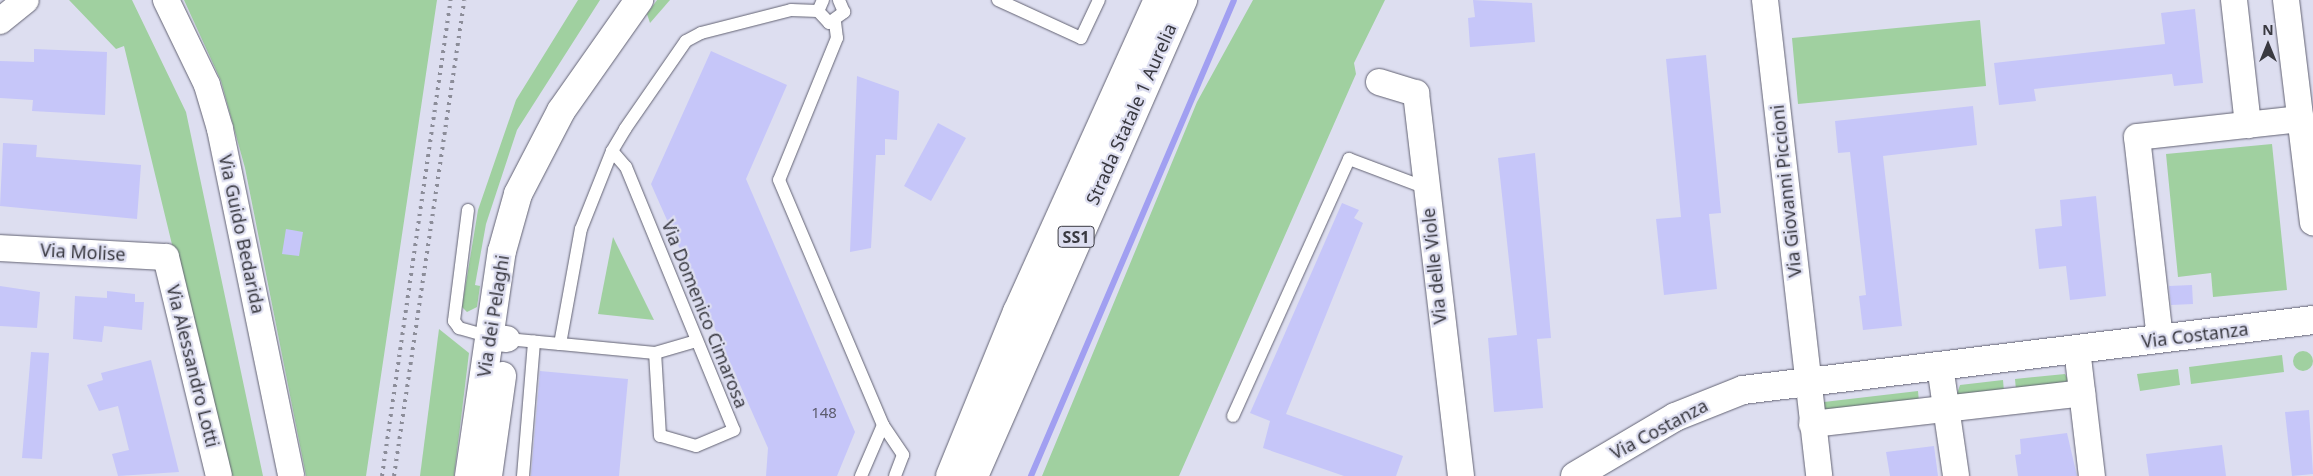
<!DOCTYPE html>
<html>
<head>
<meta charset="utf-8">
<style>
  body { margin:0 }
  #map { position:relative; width:2313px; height:476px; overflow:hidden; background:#dddef0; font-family:"Noto Sans",sans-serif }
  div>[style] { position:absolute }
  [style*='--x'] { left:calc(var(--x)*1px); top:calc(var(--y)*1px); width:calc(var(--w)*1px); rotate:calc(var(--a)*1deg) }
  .green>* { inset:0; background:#a0d0a0 }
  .round { border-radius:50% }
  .stream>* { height:6px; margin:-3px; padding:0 3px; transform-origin:3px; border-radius:3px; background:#a19ff1 }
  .building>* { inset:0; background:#c6c6f9 }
  .roads { filter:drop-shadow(0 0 1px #636373) drop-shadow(0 0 1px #636373) }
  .lane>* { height:12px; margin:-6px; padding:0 6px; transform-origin:6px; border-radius:6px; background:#fff }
  .street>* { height:26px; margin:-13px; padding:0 13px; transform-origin:13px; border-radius:13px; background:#fff }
  .secondary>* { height:28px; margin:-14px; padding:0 14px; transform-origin:14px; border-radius:14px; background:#fff }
  .highway>* { height:28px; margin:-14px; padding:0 14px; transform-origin:14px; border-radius:14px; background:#fff }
  .rail>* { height:4px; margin-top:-2px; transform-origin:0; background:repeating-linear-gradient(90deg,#8c8d99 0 2.5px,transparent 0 7.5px) }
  span { translate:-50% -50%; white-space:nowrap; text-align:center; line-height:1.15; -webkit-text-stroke:4.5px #dddef0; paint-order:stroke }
  .number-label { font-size:15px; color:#5c5c6e }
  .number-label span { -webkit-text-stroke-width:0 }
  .shield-label span { padding:1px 4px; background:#dddef0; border:1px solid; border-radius:4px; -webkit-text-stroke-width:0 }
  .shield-label { font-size:16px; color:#393940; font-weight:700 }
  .street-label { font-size:18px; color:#393940 }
  .north { position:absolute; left:2243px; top:20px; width:50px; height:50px; -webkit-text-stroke:4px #dddef0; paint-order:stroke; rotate:0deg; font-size:14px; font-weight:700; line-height:20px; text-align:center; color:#393940 }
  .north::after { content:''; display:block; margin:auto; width:18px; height:22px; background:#393940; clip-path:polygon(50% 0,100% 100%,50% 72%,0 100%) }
</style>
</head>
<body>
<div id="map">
  <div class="green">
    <div style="clip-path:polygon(69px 0,132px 0,186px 112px,263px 476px,228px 476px,124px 46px,116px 49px)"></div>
    <div style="clip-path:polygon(184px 0,437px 0,366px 476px,306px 476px,245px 168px,221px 81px)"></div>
    <div style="clip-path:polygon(578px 0,600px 0,517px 130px,486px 224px,475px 285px,480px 286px,477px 307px,467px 312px,462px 307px,478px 210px,516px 100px)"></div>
    <div style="clip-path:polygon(657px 0,670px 0,650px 23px,647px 14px)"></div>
    <div style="clip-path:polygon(1253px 0,1385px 0,1354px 63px,1356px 74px,1179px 476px,1042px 476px,1197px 102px)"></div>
    <div style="clip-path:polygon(1980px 20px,1986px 86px,1798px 104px,1792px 38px)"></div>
    <div style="clip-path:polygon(2272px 144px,2287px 290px,2213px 297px,2211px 273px,2178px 277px,2166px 154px)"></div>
    <div style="clip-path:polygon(613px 237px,654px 320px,598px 314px)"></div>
    <div style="clip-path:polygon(439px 329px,469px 353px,454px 476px,420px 476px)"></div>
    <div class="round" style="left:2293px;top:351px;width:20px;height:20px"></div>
    <div style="clip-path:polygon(2282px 355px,2284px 372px,2191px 384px,2189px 367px)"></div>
    <div style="clip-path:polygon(2178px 369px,2180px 385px,2140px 391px,2137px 374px)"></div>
    <div style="clip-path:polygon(2065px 374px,2069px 381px,2016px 390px,2015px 379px)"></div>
    <div style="clip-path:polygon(2003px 380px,2004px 392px,1963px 398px,1957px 394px,1960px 385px)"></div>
    <div style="clip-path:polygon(1918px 391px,1919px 402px,1825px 413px,1824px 402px)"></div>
  </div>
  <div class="stream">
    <div style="--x:1031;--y:476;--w:517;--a:-66.9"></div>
  </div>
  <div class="building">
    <div style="clip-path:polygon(1473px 0,1532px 3px,1535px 42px,1470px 47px,1468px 18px,1475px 17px)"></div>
    <div style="clip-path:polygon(2195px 9px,2203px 83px,2174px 86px,2172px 74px,2034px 89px,2036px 101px,1999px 105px,1994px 63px,2165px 44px,2161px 13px)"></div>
    <div style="clip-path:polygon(34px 49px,107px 52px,105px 115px,32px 111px,33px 100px,0 98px,0 61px,34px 62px)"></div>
    <div style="clip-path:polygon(711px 51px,787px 85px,746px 179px,855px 432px,837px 476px,766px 476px,768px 448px,651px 184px)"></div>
    <div style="clip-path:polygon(1706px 55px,1721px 213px,1709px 214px,1717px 289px,1664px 295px,1656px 219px,1681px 217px,1666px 59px)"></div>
    <div style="clip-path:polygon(857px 76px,899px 91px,897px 140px,885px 139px,885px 155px,876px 155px,871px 248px,850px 252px)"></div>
    <div style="clip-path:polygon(1973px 106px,1977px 145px,1883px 156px,1902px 326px,1863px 330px,1859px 296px,1866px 295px,1850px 152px,1838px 153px,1835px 121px)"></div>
    <div style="clip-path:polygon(938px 123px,966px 138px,931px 201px,904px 186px)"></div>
    <div style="clip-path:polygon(3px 143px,37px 145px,36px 157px,141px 165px,137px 219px,0 206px)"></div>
    <div style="clip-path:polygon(1535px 153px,1551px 338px,1537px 339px,1543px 408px,1494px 412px,1488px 338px,1517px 335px,1498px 158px)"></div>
    <div style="clip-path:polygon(2096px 196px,2106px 296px,2070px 300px,2066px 266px,2039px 269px,2035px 229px,2062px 226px,2060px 200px)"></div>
    <div style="clip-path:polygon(1342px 203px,1359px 210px,1354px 218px,1363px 223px,1286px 414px,1403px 456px,1396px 476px,1344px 476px,1263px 448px,1270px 421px,1250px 413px)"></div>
    <div style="clip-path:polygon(286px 229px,303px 232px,299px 256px,282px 254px)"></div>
    <div style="clip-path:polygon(2192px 285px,2193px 304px,2171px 305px,2169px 286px)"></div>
    <div style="clip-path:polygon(0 286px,40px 292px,37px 328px,0 326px)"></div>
    <div style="clip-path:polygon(107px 291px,135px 294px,135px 302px,144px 302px,142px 330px,104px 326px,102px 342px,73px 339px,75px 296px,107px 298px)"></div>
    <div style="clip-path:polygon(31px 352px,49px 353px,42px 459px,22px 458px)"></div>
    <div style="clip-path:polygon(151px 360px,179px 472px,118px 476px,112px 454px,129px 450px,118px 406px,99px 411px,87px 385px,103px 380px,101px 373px)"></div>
    <div style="clip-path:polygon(540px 371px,628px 379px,619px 476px,531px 476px)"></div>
    <div style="clip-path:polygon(2309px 410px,2313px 474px,2292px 476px,2285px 412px)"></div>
    <div style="clip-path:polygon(2067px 433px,2077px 476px,2018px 476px,2015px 455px,2021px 454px,2020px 439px)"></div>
    <div style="clip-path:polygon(2222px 445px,2226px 476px,2149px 476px,2146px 454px)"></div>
    <div style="clip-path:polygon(1934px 446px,1938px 476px,1890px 476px,1886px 452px)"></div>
  </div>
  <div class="roads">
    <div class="lane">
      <div style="--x:823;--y:0;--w:12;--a:114"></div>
      <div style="--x:818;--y:11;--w:16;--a:47"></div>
      <div style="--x:829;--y:23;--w:19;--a:-36"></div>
      <div style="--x:844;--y:12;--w:13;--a:-113"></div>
      <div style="--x:998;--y:0;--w:91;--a:24.6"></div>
      <div style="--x:1081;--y:38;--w:42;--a:-64.7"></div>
      <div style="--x:835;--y:22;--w:16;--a:83"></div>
      <div style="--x:837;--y:38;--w:153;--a:112.2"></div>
      <div style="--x:779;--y:180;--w:266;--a:67"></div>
      <div style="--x:883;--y:425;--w:56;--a:113.3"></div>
      <div style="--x:612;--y:151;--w:21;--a:49"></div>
      <div style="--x:626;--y:167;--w:284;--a:67.7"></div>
      <div style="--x:734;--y:430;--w:41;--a:157.2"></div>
      <div style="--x:696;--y:446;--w:37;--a:-164"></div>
      <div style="--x:660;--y:436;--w:83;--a:-93.4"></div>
      <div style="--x:655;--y:353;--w:95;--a:-174.6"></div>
      <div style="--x:560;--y:344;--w:117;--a:-79.7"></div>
      <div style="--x:581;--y:229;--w:84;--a:-68.3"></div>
      <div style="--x:612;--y:151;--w:26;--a:-59"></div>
      <div style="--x:625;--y:129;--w:107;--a:-55.3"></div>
      <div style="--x:686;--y:41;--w:17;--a:-28"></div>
      <div style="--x:701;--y:33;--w:93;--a:-14.3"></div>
      <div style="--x:791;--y:10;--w:27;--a:2"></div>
      <div style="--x:468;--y:210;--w:112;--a:97.2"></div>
      <div style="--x:454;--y:321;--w:9;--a:54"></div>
      <div style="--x:459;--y:328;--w:32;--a:16"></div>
      <div style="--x:507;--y:339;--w:53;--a:5.4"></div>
      <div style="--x:655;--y:353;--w:43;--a:-16.3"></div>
      <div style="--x:1233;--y:416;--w:282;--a:-65.7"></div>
      <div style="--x:1349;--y:159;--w:82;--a:20.6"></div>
      <div style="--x:883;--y:425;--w:36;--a:56"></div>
      <div style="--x:903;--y:455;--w:22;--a:111"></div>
      <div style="--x:523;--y:476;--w:135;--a:-85.3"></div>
    </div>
    <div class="street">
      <div style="--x:166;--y:0;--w:94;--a:64.2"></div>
      <div style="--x:207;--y:85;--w:46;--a:73.5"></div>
      <div style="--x:220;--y:129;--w:354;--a:78.4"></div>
      <div style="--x:1765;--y:0;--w:479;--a:83.5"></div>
      <div style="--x:2234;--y:0;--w:126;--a:83.6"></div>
      <div style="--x:2286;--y:0;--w:224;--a:83.1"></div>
      <div style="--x:0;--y:21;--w:33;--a:-39"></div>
      <div style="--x:1379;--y:82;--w:39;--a:17"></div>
      <div style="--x:1416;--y:93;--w:386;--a:83.3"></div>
      <div style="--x:0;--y:248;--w:166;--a:3.1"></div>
      <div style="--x:166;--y:257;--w:225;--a:76.4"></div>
      <div style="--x:490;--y:337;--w:17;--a:7"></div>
      <div style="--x:2160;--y:339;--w:203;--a:-96.5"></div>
      <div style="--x:2137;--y:137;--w:165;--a:-6.3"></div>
      <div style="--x:2077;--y:349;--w:128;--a:83.3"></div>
      <div style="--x:1940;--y:366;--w:111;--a:81.7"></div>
      <div style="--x:1812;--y:424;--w:272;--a:-6.5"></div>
    </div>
    <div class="secondary">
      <div style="--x:469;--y:476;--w:227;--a:-81.7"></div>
      <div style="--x:502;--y:251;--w:59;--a:-74.3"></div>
      <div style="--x:518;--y:194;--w:93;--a:-62.6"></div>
      <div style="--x:561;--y:111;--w:136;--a:-54.9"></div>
      <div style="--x:488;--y:476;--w:101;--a:-82"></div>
      <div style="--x:1575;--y:476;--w:116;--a:-30.5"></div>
      <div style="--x:1675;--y:417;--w:73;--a:-21.7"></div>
      <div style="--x:1743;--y:390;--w:574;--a:-7"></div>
    </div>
    <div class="highway">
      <div style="--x:950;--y:476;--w:177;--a:-67.8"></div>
      <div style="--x:1017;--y:312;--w:342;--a:-65.7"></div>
      <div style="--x:974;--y:476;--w:520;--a:-66.29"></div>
    </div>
  </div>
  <div class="rail">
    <div style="--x:382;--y:476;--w:481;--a:-81.8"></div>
    <div style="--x:394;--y:476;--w:481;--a:-81.6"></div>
  </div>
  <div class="number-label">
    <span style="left:824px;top:413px">148</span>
  </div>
  <div class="shield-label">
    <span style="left:1076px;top:237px">SS1</span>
  </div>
  <div class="street-label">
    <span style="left:1131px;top:114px;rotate:-66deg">Strada Statale 1 Aurelia</span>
    <span style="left:1786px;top:191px;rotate:-96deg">Via Giovanni Piccioni</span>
    <span style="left:242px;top:234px;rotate:78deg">Via Guido Bedarida</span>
    <span style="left:83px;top:252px;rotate:3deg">Via Molise</span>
    <span style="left:1434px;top:266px;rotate:-96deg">Via delle Viole</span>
    <span style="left:705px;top:314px;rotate:68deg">Via Domenico Cimarosa</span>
    <span style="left:493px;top:316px;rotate:-81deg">Via dei Pelaghi</span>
    <span style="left:2195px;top:335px;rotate:-7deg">Via Costanza</span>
    <span style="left:193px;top:366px;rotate:76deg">Via Alessandro Lotti</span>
    <span style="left:1659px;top:429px;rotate:-28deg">Via Costanza</span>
  </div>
  <div class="north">N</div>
</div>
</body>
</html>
